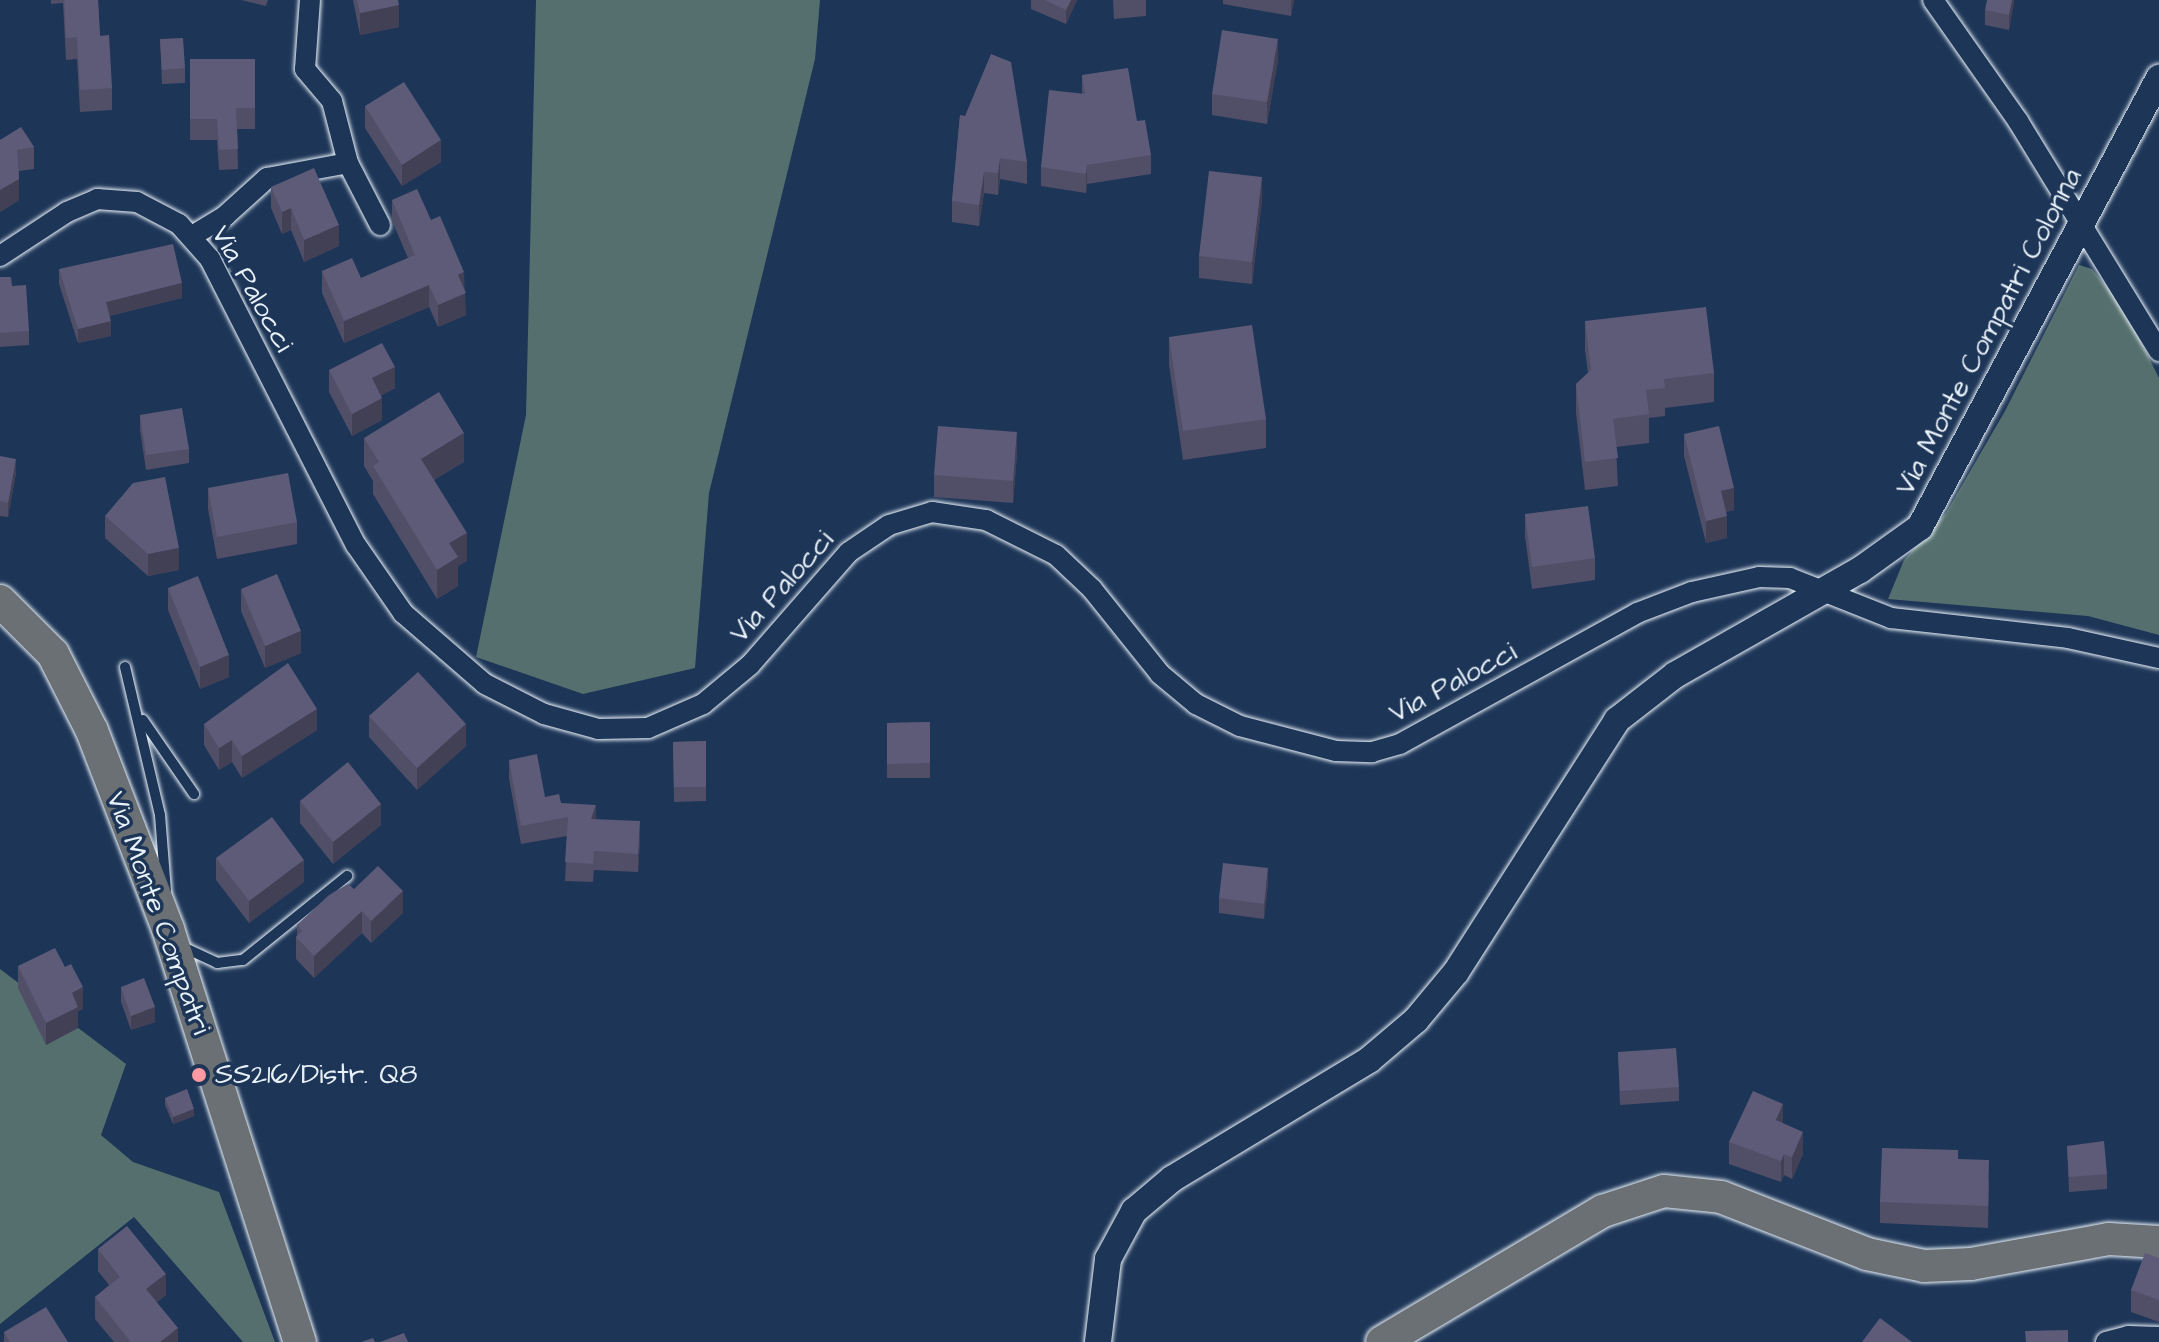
<!DOCTYPE html>
<html>
<head>
<meta charset="utf-8">
<style>
  body { margin:0 }
  #map { position:relative; width:2159px; height:1342px; overflow:hidden; background:#1d3557; font-family:"Architects Daughter",sans-serif }
  div>[style] { position:absolute }
  [style*='--x'] { left:calc(var(--x)*1px); top:calc(var(--y)*1px); width:calc(var(--w)*1px); rotate:calc(var(--a)*1deg) }
  .green>* { inset:0; background:#546f6d }
  .roads { filter:drop-shadow(0 0 2px #e8f1f8) drop-shadow(0 0 2px #e8f1f8) }
  .service>* { height:10px; margin:-5px; padding:0 5px; transform-origin:5px; border-radius:5px; background:#1d3557 }
  .minor>* { height:20px; margin:-10px; padding:0 10px; transform-origin:10px; border-radius:10px; background:#1d3557 }
  .tertiary>* { height:26px; margin:-13px; padding:0 13px; transform-origin:13px; border-radius:13px; background:#1d3557 }
  .primary>* { height:32px; margin:-16px; padding:0 16px; transform-origin:16px; border-radius:16px; background:#6b7074 }
  .wall>* { inset:0; background:#514e68 }
  .shaded-wall>* { inset:0; background:#424055 }
  .building>* { inset:0; background:#5e5b79 }
  .dots>* { width:22px; height:22px; translate:-50% -50%; box-sizing:border-box; border:4px solid #1d3557; border-radius:50% }
  span { translate:-50% -50%; white-space:nowrap; text-align:center; line-height:1.15; -webkit-text-stroke:7px #1d3557; paint-order:stroke }
  .street-label { font-size:28px; color:#e8f1f8 }
  .poi-label { font-size:28px; color:#e8f1f8 }
  .left { translate:0 -50%; text-align:left }
</style>
</head>
<body>
<div id="map">
  <div class="green">
    <div style="clip-path:polygon(536px 0,820px 0,815px 59px,709px 493px,695px 668px,583px 694px,476px 657px,526px 415px)"></div>
    <div style="clip-path:polygon(2079px 265px,2092px 269px,2123px 306px,2159px 378px,2159px 635px,2088px 616px,1888px 599px,1904px 560px,1946px 513px,2005px 411px)"></div>
    <div style="clip-path:polygon(0 969px,126px 1064px,101px 1135px,133px 1162px,219px 1192px,275px 1342px,243px 1342px,134px 1217px,0 1324px)"></div>
  </div>
  <div class="roads">
    <div class="service">
      <div style="--x:125;--y:667;--w:152;--a:76.7"></div>
      <div style="--x:160;--y:815;--w:77;--a:85.5"></div>
      <div style="--x:143;--y:720;--w:90;--a:55.4"></div>
      <div style="--x:183;--y:947;--w:38;--a:25"></div>
      <div style="--x:217;--y:963;--w:26;--a:-7"></div>
      <div style="--x:243;--y:960;--w:134;--a:-38.9"></div>
    </div>
    <div class="minor">
      <div style="--x:1933;--y:0;--w:148;--a:54.9"></div>
      <div style="--x:2018;--y:121;--w:270;--a:58.5"></div>
      <div style="--x:348;--y:163;--w:70;--a:62.7"></div>
      <div style="--x:192;--y:236;--w:39;--a:-31"></div>
      <div style="--x:225;--y:216;--w:57;--a:-42.1"></div>
      <div style="--x:267;--y:178;--w:82;--a:-10.5"></div>
      <div style="--x:348;--y:163;--w:64;--a:-104.5"></div>
      <div style="--x:332;--y:101;--w:42;--a:-130.2"></div>
      <div style="--x:305;--y:69;--w:69;--a:-85.9"></div>
      <div style="--x:0;--y:256;--w:80;--a:-33.3"></div>
      <div style="--x:67;--y:212;--w:33;--a:-23"></div>
      <div style="--x:97;--y:199;--w:40;--a:4.3"></div>
      <div style="--x:137;--y:202;--w:47;--a:27.6"></div>
      <div style="--x:179;--y:224;--w:47;--a:48.5"></div>
      <div style="--x:210;--y:259;--w:321;--a:63"></div>
      <div style="--x:356;--y:545;--w:83;--a:55.3"></div>
      <div style="--x:403;--y:613;--w:108;--a:40.9"></div>
      <div style="--x:485;--y:684;--w:66;--a:27"></div>
      <div style="--x:544;--y:714;--w:56;--a:15.5"></div>
      <div style="--x:598;--y:729;--w:50;--a:-1.1"></div>
      <div style="--x:648;--y:728;--w:60;--a:-23.6"></div>
      <div style="--x:703;--y:704;--w:61;--a:-39.7"></div>
      <div style="--x:750;--y:665;--w:150;--a:-48.8"></div>
      <div style="--x:849;--y:552;--w:48;--a:-34"></div>
      <div style="--x:889;--y:525;--w:45;--a:-16.8"></div>
      <div style="--x:932;--y:512;--w:55;--a:8.4"></div>
      <div style="--x:986;--y:520;--w:78;--a:26.6"></div>
      <div style="--x:1056;--y:555;--w:50;--a:43.4"></div>
      <div style="--x:1092;--y:589;--w:109;--a:51.3"></div>
      <div style="--x:1160;--y:674;--w:47;--a:39.8"></div>
      <div style="--x:1196;--y:704;--w:49;--a:26.6"></div>
      <div style="--x:1240;--y:726;--w:99;--a:14.6"></div>
      <div style="--x:1336;--y:751;--w:36;--a:2"></div>
      <div style="--x:1372;--y:752;--w:29;--a:-16"></div>
      <div style="--x:1400;--y:744;--w:271;--a:-28.9"></div>
      <div style="--x:1637;--y:613;--w:59;--a:-20.9"></div>
      <div style="--x:1692;--y:592;--w:69;--a:-12.6"></div>
      <div style="--x:1759;--y:577;--w:31;--a:2"></div>
      <div style="--x:1790;--y:578;--w:109;--a:21.6"></div>
      <div style="--x:1891;--y:618;--w:178;--a:6.4"></div>
      <div style="--x:2068;--y:638;--w:93;--a:12.4"></div>
      <div style="--x:2106;--y:1342;--w:23;--a:-15"></div>
      <div style="--x:2128;--y:1336;--w:31;--a:2"></div>
    </div>
    <div class="tertiary">
      <div style="--x:1098;--y:1342;--w:84;--a:-83.1"></div>
      <div style="--x:1108;--y:1259;--w:55;--a:-61.6"></div>
      <div style="--x:1134;--y:1211;--w:50;--a:-40.1"></div>
      <div style="--x:1172;--y:1179;--w:230;--a:-31.1"></div>
      <div style="--x:1369;--y:1060;--w:62;--a:-40.4"></div>
      <div style="--x:1416;--y:1020;--w:62;--a:-50.2"></div>
      <div style="--x:1456;--y:972;--w:299;--a:-57.4"></div>
      <div style="--x:1617;--y:720;--w:73;--a:-37.8"></div>
      <div style="--x:1675;--y:675;--w:213;--a:-29.6"></div>
      <div style="--x:1860;--y:570;--w:74;--a:-35.6"></div>
      <div style="--x:1920;--y:527;--w:509;--a:-61.97"></div>
    </div>
    <div class="primary">
      <div style="--x:0;--y:601;--w:75;--a:45"></div>
      <div style="--x:53;--y:654;--w:86;--a:63.1"></div>
      <div style="--x:92;--y:731;--w:212;--a:69"></div>
      <div style="--x:168;--y:929;--w:434;--a:72.3"></div>
      <div style="--x:1382;--y:1342;--w:257;--a:-30.7"></div>
      <div style="--x:1603;--y:1211;--w:64;--a:-18.2"></div>
      <div style="--x:1664;--y:1191;--w:57;--a:6"></div>
      <div style="--x:1721;--y:1197;--w:157;--a:21.3"></div>
      <div style="--x:1867;--y:1254;--w:58;--a:11.9"></div>
      <div style="--x:1924;--y:1266;--w:47;--a:-2.4"></div>
      <div style="--x:1971;--y:1264;--w:140;--a:-10.3"></div>
      <div style="--x:2109;--y:1239;--w:50;--a:3.4"></div>
    </div>
  </div>
  <div class="wall">
    <div style="clip-path:polygon(51px 0,98px 0,100px 36px,112px 88px,112px 110px,80px 112px,77px 59px,66px 60px,63px 3px,51px 4px)"></div>
    <div style="clip-path:polygon(241px 0,268px 0,266px 6px)"></div>
    <div style="clip-path:polygon(353px 0,398px 0,399px 27px,360px 35px)"></div>
    <div style="clip-path:polygon(1031px 0,1077px 0,1066px 24px,1031px 9px)"></div>
    <div style="clip-path:polygon(1113px 0,1146px 0,1146px 16px,1114px 19px)"></div>
    <div style="clip-path:polygon(1223px 0,1294px 0,1291px 16px,1223px 4px)"></div>
    <div style="clip-path:polygon(2014px 0,2009px 30px,1985px 25px,1985px 10px)"></div>
    <div style="clip-path:polygon(160px 39px,185px 68px,185px 83px,162px 84px)"></div>
    <div style="clip-path:polygon(190px 59px,255px 59px,255px 129px,237px 129px,238px 169px,219px 170px,217px 140px,190px 140px)"></div>
    <div style="clip-path:polygon(1278px 60px,1267px 124px,1212px 115px,1212px 94px)"></div>
    <div style="clip-path:polygon(1082px 75px,1137px 121px,1151px 155px,1151px 174px,1087px 184px,1086px 193px,1041px 186px,1041px 167px,1082px 93px)"></div>
    <div style="clip-path:polygon(365px 106px,441px 162px,402px 186px,365px 128px)"></div>
    <div style="clip-path:polygon(960px 115px,1027px 162px,1027px 184px,1000px 179px,998px 195px,984px 193px,979px 226px,952px 222px,952px 201px)"></div>
    <div style="clip-path:polygon(21px 127px,34px 147px,34px 169px,19px 171px,19px 200px,0 212px)"></div>
    <div style="clip-path:polygon(271px 187px,339px 246px,304px 262px,291px 230px,282px 234px,271px 208px)"></div>
    <div style="clip-path:polygon(1262px 199px,1252px 284px,1199px 278px,1199px 256px)"></div>
    <div style="clip-path:polygon(392px 200px,431px 220px,464px 290px,466px 315px,438px 327px,429px 307px,344px 343px,322px 293px,322px 271px,361px 278px,408px 258px,392px 221px)"></div>
    <div style="clip-path:polygon(59px 269px,182px 298px,109px 316px,111px 336px,78px 343px,59px 284px)"></div>
    <div style="clip-path:polygon(0 277px,12px 286px,29px 331px,29px 345px,0 347px)"></div>
    <div style="clip-path:polygon(1585px 321px,1714px 373px,1714px 402px,1665px 408px,1665px 416px,1649px 418px,1649px 443px,1616px 447px,1618px 486px,1585px 490px,1576px 413px,1576px 384px,1588px 373px,1585px 350px)"></div>
    <div style="clip-path:polygon(1169px 337px,1266px 419px,1266px 448px,1183px 460px,1169px 365px)"></div>
    <div style="clip-path:polygon(329px 370px,395px 388px,380px 396px,382px 420px,352px 436px,329px 392px)"></div>
    <div style="clip-path:polygon(140px 415px,189px 449px,189px 463px,146px 470px,140px 430px)"></div>
    <div style="clip-path:polygon(1684px 434px,1734px 510px,1726px 512px,1727px 538px,1706px 543px,1684px 456px)"></div>
    <div style="clip-path:polygon(364px 438px,464px 462px,434px 480px,467px 561px,458px 566px,458px 586px,437px 599px,373px 494px,373px 481px,364px 466px)"></div>
    <div style="clip-path:polygon(1017px 454px,1013px 503px,934px 497px,934px 475px)"></div>
    <div style="clip-path:polygon(0 456px,16px 473px,8px 517px,0 516px)"></div>
    <div style="clip-path:polygon(208px 488px,297px 522px,297px 544px,217px 559px,208px 509px)"></div>
    <div style="clip-path:polygon(1525px 514px,1595px 558px,1595px 580px,1532px 589px,1525px 536px)"></div>
    <div style="clip-path:polygon(105px 516px,179px 570px,148px 576px,105px 538px)"></div>
    <div style="clip-path:polygon(168px 588px,229px 677px,200px 689px,168px 610px)"></div>
    <div style="clip-path:polygon(241px 589px,301px 653px,265px 668px,241px 611px)"></div>
    <div style="clip-path:polygon(369px 716px,466px 746px,417px 790px,369px 737px)"></div>
    <div style="clip-path:polygon(930px 722px,930px 778px,887px 778px,887px 723px)"></div>
    <div style="clip-path:polygon(204px 724px,317px 730px,242px 778px,232px 762px,219px 770px,204px 745px)"></div>
    <div style="clip-path:polygon(706px 741px,706px 801px,674px 802px,673px 742px)"></div>
    <div style="clip-path:polygon(509px 760px,545px 797px,596px 819px,640px 840px,638px 872px,594px 870px,593px 882px,565px 881px,567px 836px,521px 844px,509px 779px)"></div>
    <div style="clip-path:polygon(300px 801px,381px 825px,333px 864px,300px 823px)"></div>
    <div style="clip-path:polygon(216px 858px,304px 882px,249px 923px,216px 880px)"></div>
    <div style="clip-path:polygon(1268px 883px,1264px 919px,1219px 913px,1219px 898px)"></div>
    <div style="clip-path:polygon(354px 889px,403px 913px,371px 943px,362px 933px,314px 978px,296px 959px,296px 937px,297px 935px,297px 925px)"></div>
    <div style="clip-path:polygon(18px 966px,83px 1009px,78px 1011px,78px 1028px,46px 1045px,18px 988px)"></div>
    <div style="clip-path:polygon(121px 987px,155px 1022px,131px 1030px,121px 1002px)"></div>
    <div style="clip-path:polygon(1618px 1052px,1679px 1087px,1679px 1101px,1620px 1105px)"></div>
    <div style="clip-path:polygon(165px 1098px,194px 1116px,173px 1124px,165px 1105px)"></div>
    <div style="clip-path:polygon(1783px 1124px,1803px 1154px,1792px 1179px,1784px 1175px,1781px 1182px,1729px 1164px,1729px 1142px)"></div>
    <div style="clip-path:polygon(2067px 1146px,2107px 1174px,2107px 1189px,2069px 1192px)"></div>
    <div style="clip-path:polygon(1958px 1159px,1989px 1181px,1988px 1228px,1880px 1223px,1880px 1202px)"></div>
    <div style="clip-path:polygon(98px 1249px,166px 1295px,157px 1302px,178px 1342px,114px 1342px,95px 1319px,95px 1297px,109px 1285px,98px 1271px)"></div>
    <div style="clip-path:polygon(2159px 1258px,2159px 1322px,2131px 1312px,2131px 1290px)"></div>
    <div style="clip-path:polygon(4px 1332px,68px 1342px,4px 1342px)"></div>
  </div>
  <div class="shaded-wall">
    <div style="clip-path:polygon(1071px 0,1077px 0,1066px 24px,1066px 10px)"></div>
    <div style="clip-path:polygon(1291px 0,1294px 0,1291px 16px)"></div>
    <div style="clip-path:polygon(2012px 0,2014px 0,2014px 4px,2009px 30px,2009px 15px)"></div>
    <div style="clip-path:polygon(399px 5px,399px 27px,360px 35px,360px 13px)"></div>
    <div style="clip-path:polygon(1278px 39px,1278px 60px,1267px 124px,1267px 102px)"></div>
    <div style="clip-path:polygon(441px 140px,441px 162px,402px 186px,402px 165px)"></div>
    <div style="clip-path:polygon(1000px 158px,1000px 179px,998px 195px,998px 173px)"></div>
    <div style="clip-path:polygon(1087px 165px,1087px 184px,1086px 193px,1086px 174px)"></div>
    <div style="clip-path:polygon(984px 172px,984px 193px,979px 226px,979px 205px)"></div>
    <div style="clip-path:polygon(1262px 177px,1262px 199px,1252px 284px,1252px 262px)"></div>
    <div style="clip-path:polygon(19px 179px,19px 200px,0 212px,0 190px)"></div>
    <div style="clip-path:polygon(291px 208px,291px 230px,282px 234px,282px 212px)"></div>
    <div style="clip-path:polygon(339px 225px,339px 246px,304px 262px,304px 240px)"></div>
    <div style="clip-path:polygon(464px 272px,466px 315px,438px 327px,438px 305px,458px 275px)"></div>
    <div style="clip-path:polygon(182px 283px,182px 298px,106px 317px,106px 302px)"></div>
    <div style="clip-path:polygon(429px 285px,429px 307px,344px 343px,344px 321px)"></div>
    <div style="clip-path:polygon(111px 321px,111px 336px,78px 343px,78px 329px)"></div>
    <div style="clip-path:polygon(395px 367px,395px 388px,372px 400px,372px 378px)"></div>
    <div style="clip-path:polygon(382px 398px,382px 420px,352px 436px,352px 414px)"></div>
    <div style="clip-path:polygon(1017px 432px,1017px 454px,1013px 503px,1013px 481px)"></div>
    <div style="clip-path:polygon(464px 433px,464px 462px,421px 487px,421px 459px)"></div>
    <div style="clip-path:polygon(16px 459px,16px 473px,8px 517px,8px 503px)"></div>
    <div style="clip-path:polygon(1734px 488px,1734px 510px,1721px 513px,1721px 491px)"></div>
    <div style="clip-path:polygon(1727px 516px,1727px 538px,1706px 543px,1706px 521px)"></div>
    <div style="clip-path:polygon(467px 533px,467px 561px,458px 566px,458px 586px,437px 599px,437px 570px,449px 543px)"></div>
    <div style="clip-path:polygon(179px 548px,179px 570px,148px 576px,148px 554px)"></div>
    <div style="clip-path:polygon(301px 631px,301px 653px,265px 668px,265px 646px)"></div>
    <div style="clip-path:polygon(229px 655px,229px 677px,200px 689px,200px 667px)"></div>
    <div style="clip-path:polygon(317px 709px,317px 730px,242px 778px,242px 756px)"></div>
    <div style="clip-path:polygon(466px 724px,466px 746px,417px 790px,417px 768px)"></div>
    <div style="clip-path:polygon(232px 740px,232px 762px,219px 770px,219px 748px)"></div>
    <div style="clip-path:polygon(381px 804px,381px 825px,333px 864px,333px 842px)"></div>
    <div style="clip-path:polygon(596px 805px,596px 823px,591px 819px)"></div>
    <div style="clip-path:polygon(640px 821px,640px 840px,638px 872px,638px 854px)"></div>
    <div style="clip-path:polygon(304px 860px,304px 882px,249px 923px,249px 901px)"></div>
    <div style="clip-path:polygon(1268px 868px,1268px 883px,1264px 919px,1264px 904px)"></div>
    <div style="clip-path:polygon(403px 891px,403px 913px,371px 943px,371px 921px)"></div>
    <div style="clip-path:polygon(362px 911px,362px 933px,314px 978px,314px 956px)"></div>
    <div style="clip-path:polygon(83px 987px,83px 1009px,78px 1011px,78px 1028px,46px 1045px,46px 1023px,72px 993px)"></div>
    <div style="clip-path:polygon(155px 1007px,155px 1022px,131px 1030px,131px 1016px)"></div>
    <div style="clip-path:polygon(1783px 1104px,1783px 1126px,1776px 1120px)"></div>
    <div style="clip-path:polygon(194px 1109px,194px 1116px,173px 1124px,173px 1117px)"></div>
    <div style="clip-path:polygon(1803px 1132px,1803px 1154px,1792px 1179px,1792px 1157px)"></div>
    <div style="clip-path:polygon(1784px 1154px,1784px 1175px,1781px 1182px,1781px 1161px)"></div>
    <div style="clip-path:polygon(166px 1274px,166px 1295px,146px 1311px,146px 1289px)"></div>
    <div style="clip-path:polygon(178px 1328px,178px 1342px,160px 1342px)"></div>
  </div>
  <div class="building">
    <div style="clip-path:polygon(64px 0,98px 0,100px 36px,109px 35px,112px 88px,80px 90px,77px 37px,66px 38px)"></div>
    <div style="clip-path:polygon(357px 0,398px 0,399px 5px,360px 13px)"></div>
    <div style="clip-path:polygon(1045px 0,1071px 0,1066px 10px)"></div>
    <div style="clip-path:polygon(1987px 0,2012px 0,2009px 15px,1985px 10px)"></div>
    <div style="clip-path:polygon(1222px 30px,1278px 39px,1267px 102px,1212px 94px)"></div>
    <div style="clip-path:polygon(183px 38px,185px 68px,162px 70px,160px 39px)"></div>
    <div style="clip-path:polygon(991px 54px,1011px 62px,1027px 162px,1000px 158px,998px 173px,984px 172px,979px 205px,952px 201px,960px 115px,965px 116px)"></div>
    <div style="clip-path:polygon(190px 59px,255px 59px,255px 108px,236px 108px,238px 149px,219px 150px,217px 119px,190px 119px)"></div>
    <div style="clip-path:polygon(1128px 68px,1137px 121px,1145px 120px,1151px 155px,1087px 165px,1086px 174px,1041px 167px,1049px 90px,1085px 94px,1082px 75px)"></div>
    <div style="clip-path:polygon(404px 82px,441px 140px,402px 165px,365px 106px)"></div>
    <div style="clip-path:polygon(21px 127px,34px 147px,17px 150px,19px 179px,0 190px,0 140px)"></div>
    <div style="clip-path:polygon(314px 168px,339px 225px,304px 240px,291px 208px,282px 212px,271px 187px)"></div>
    <div style="clip-path:polygon(1209px 171px,1262px 177px,1252px 262px,1199px 256px)"></div>
    <div style="clip-path:polygon(417px 189px,431px 220px,440px 216px,464px 272px,458px 275px,466px 293px,438px 305px,429px 285px,344px 321px,322px 271px,352px 258px,361px 278px,415px 255px,392px 200px)"></div>
    <div style="clip-path:polygon(173px 244px,182px 283px,106px 302px,111px 321px,78px 329px,59px 269px)"></div>
    <div style="clip-path:polygon(0 277px,11px 277px,12px 286px,26px 285px,29px 331px,0 333px)"></div>
    <div style="clip-path:polygon(1706px 307px,1714px 373px,1664px 379px,1665px 388px,1646px 390px,1649px 414px,1613px 419px,1618px 458px,1585px 462px,1576px 384px,1591px 370px,1585px 321px)"></div>
    <div style="clip-path:polygon(1252px 325px,1266px 419px,1183px 431px,1169px 337px)"></div>
    <div style="clip-path:polygon(382px 343px,395px 367px,372px 378px,382px 398px,352px 414px,329px 370px)"></div>
    <div style="clip-path:polygon(439px 392px,464px 433px,421px 459px,467px 533px,449px 543px,458px 557px,437px 570px,373px 466px,379px 462px,364px 438px)"></div>
    <div style="clip-path:polygon(182px 408px,189px 449px,146px 455px,140px 415px)"></div>
    <div style="clip-path:polygon(938px 426px,1017px 432px,1013px 481px,934px 475px)"></div>
    <div style="clip-path:polygon(1719px 426px,1734px 488px,1721px 491px,1727px 516px,1706px 521px,1684px 434px)"></div>
    <div style="clip-path:polygon(0 456px,16px 459px,8px 503px,0 501px)"></div>
    <div style="clip-path:polygon(288px 473px,297px 522px,217px 537px,208px 488px)"></div>
    <div style="clip-path:polygon(165px 477px,179px 548px,148px 554px,105px 516px,133px 483px)"></div>
    <div style="clip-path:polygon(1588px 506px,1595px 558px,1532px 567px,1525px 514px)"></div>
    <div style="clip-path:polygon(277px 574px,301px 631px,265px 646px,241px 589px)"></div>
    <div style="clip-path:polygon(198px 576px,229px 655px,200px 667px,168px 588px)"></div>
    <div style="clip-path:polygon(288px 663px,317px 709px,242px 756px,232px 740px,219px 748px,204px 724px)"></div>
    <div style="clip-path:polygon(418px 672px,466px 724px,417px 768px,369px 716px)"></div>
    <div style="clip-path:polygon(930px 722px,930px 763px,887px 764px,887px 723px)"></div>
    <div style="clip-path:polygon(706px 741px,706px 787px,674px 787px,673px 742px)"></div>
    <div style="clip-path:polygon(537px 754px,545px 797px,559px 794px,561px 803px,596px 805px,591px 819px,640px 821px,638px 854px,594px 851px,593px 864px,565px 862px,568px 817px,521px 826px,509px 760px)"></div>
    <div style="clip-path:polygon(348px 762px,381px 804px,333px 842px,300px 801px)"></div>
    <div style="clip-path:polygon(272px 817px,304px 860px,249px 901px,216px 858px)"></div>
    <div style="clip-path:polygon(1223px 863px,1268px 868px,1264px 904px,1219px 898px)"></div>
    <div style="clip-path:polygon(378px 866px,403px 891px,371px 921px,362px 911px,314px 956px,296px 937px,302px 931px,297px 925px,329px 895px,348px 884px,354px 889px)"></div>
    <div style="clip-path:polygon(55px 948px,65px 967px,71px 964px,83px 987px,72px 993px,78px 1007px,46px 1023px,18px 966px)"></div>
    <div style="clip-path:polygon(144px 978px,155px 1007px,131px 1016px,121px 987px)"></div>
    <div style="clip-path:polygon(1676px 1048px,1679px 1087px,1620px 1091px,1618px 1052px)"></div>
    <div style="clip-path:polygon(187px 1089px,194px 1109px,173px 1117px,165px 1098px)"></div>
    <div style="clip-path:polygon(1753px 1091px,1783px 1104px,1776px 1120px,1803px 1132px,1792px 1157px,1784px 1154px,1781px 1161px,1729px 1142px)"></div>
    <div style="clip-path:polygon(2104px 1141px,2107px 1174px,2069px 1177px,2067px 1146px)"></div>
    <div style="clip-path:polygon(1882px 1148px,1958px 1150px,1958px 1159px,1989px 1160px,1988px 1206px,1880px 1202px)"></div>
    <div style="clip-path:polygon(127px 1226px,166px 1274px,146px 1289px,178px 1328px,160px 1342px,131px 1342px,95px 1297px,120px 1277px,98px 1249px)"></div>
    <div style="clip-path:polygon(2145px 1253px,2159px 1258px,2159px 1300px,2131px 1290px)"></div>
    <div style="clip-path:polygon(46px 1307px,68px 1342px,10px 1342px,4px 1332px)"></div>
    <div style="clip-path:polygon(1880px 1318px,1912px 1342px,1862px 1342px)"></div>
    <div style="clip-path:polygon(2068px 1330px,2068px 1342px,2026px 1342px,2025px 1331px)"></div>
    <div style="clip-path:polygon(404px 1333px,408px 1342px,380px 1342px)"></div>
    <div style="clip-path:polygon(373px 1338px,375px 1342px,361px 1342px)"></div>
  </div>
  <div class="dots">
    <div style="left:199px;top:1075px;background:#ff9aa2"></div>
  </div>
  <div class="street-label">
    <span style="left:252px;top:289px;rotate:61deg">Via Palocci</span>
    <span style="left:1989px;top:332px;rotate:-62deg">Via Monte Compatri Colonna</span>
    <span style="left:782px;top:587px;rotate:-48deg">Via Palocci</span>
    <span style="left:1453px;top:683px;rotate:-28deg">Via Palocci</span>
    <span style="left:158px;top:913px;rotate:70deg">Via Monte Compatri</span>
  </div>
  <div class="poi-label">
    <span class="left" style="left:215px;top:1075px">SS216/Distr. Q8</span>
  </div>
</div>
</body>
</html>
